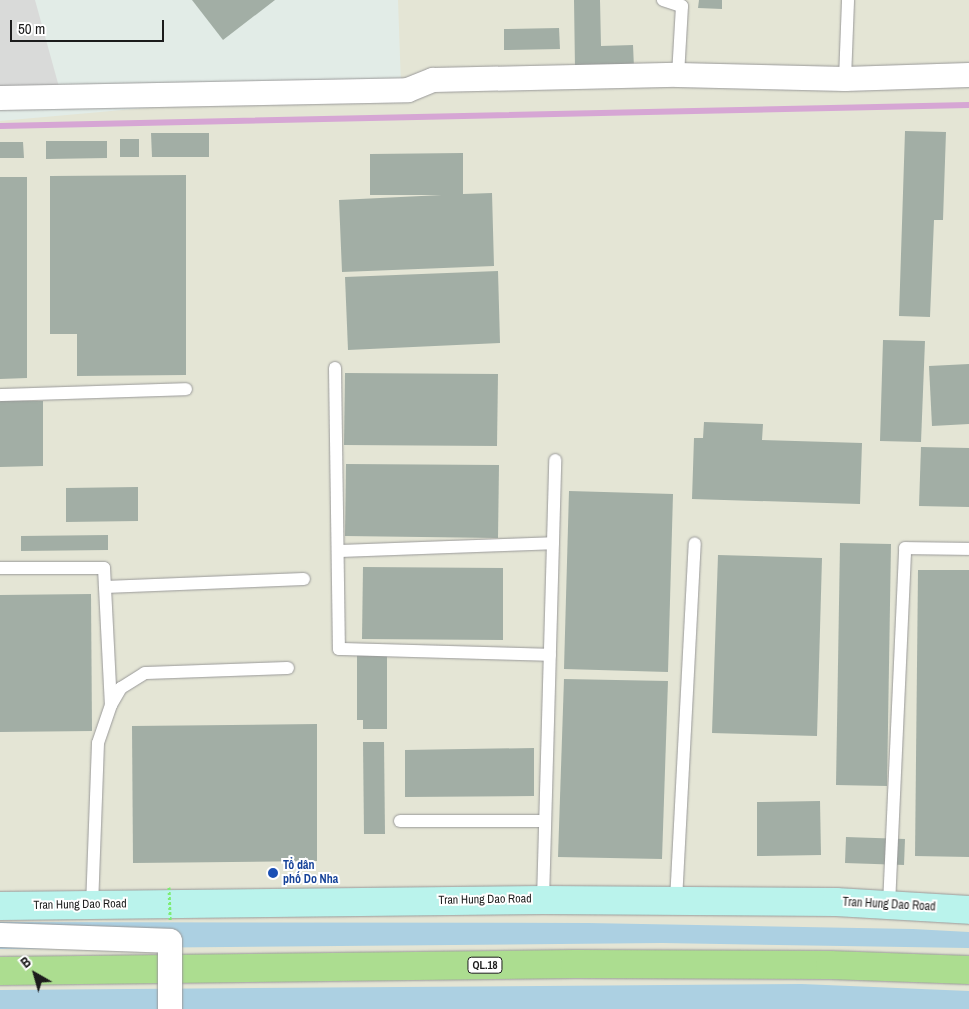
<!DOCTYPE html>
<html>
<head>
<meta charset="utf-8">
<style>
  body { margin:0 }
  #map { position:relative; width:969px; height:1009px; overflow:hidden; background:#e2ece7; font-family:"Archivo Narrow",sans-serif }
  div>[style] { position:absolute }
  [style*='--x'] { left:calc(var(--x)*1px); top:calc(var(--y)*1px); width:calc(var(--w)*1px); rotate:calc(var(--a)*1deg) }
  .residential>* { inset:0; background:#d9dad9 }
  .industrial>* { inset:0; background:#e4e5d5 }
  .grass>* { inset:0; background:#acd0e2 }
  .stream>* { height:6px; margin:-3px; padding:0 3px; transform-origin:3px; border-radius:3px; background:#d6a6d4 }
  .building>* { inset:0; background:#a2aea5 }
  .roads { filter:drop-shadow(0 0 1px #999) drop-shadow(0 0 1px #999) }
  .lane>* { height:12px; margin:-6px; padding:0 6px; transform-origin:6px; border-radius:6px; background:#fff }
  .street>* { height:24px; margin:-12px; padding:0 12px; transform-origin:12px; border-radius:12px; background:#fff }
  .secondary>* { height:28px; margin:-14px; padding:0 14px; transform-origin:14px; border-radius:14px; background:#baf3ec }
  .highway>* { height:28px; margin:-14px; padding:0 14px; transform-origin:14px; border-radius:14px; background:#acdd90 }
  .path-bridge>* { height:3px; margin-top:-1.5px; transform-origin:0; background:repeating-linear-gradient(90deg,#7cec74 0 2.5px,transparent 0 5px) }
  .bridges { filter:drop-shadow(0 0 1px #999) drop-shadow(0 0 1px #999) }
  .street-bridge>* { height:24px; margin:-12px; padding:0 12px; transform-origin:12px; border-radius:12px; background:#fff }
  .dots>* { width:14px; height:14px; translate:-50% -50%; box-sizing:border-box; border:2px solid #fff; border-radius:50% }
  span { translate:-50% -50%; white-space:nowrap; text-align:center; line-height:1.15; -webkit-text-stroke:4px #fff; paint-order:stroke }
  .shield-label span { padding:1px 4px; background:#fff; border:1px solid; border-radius:4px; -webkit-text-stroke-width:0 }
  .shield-label { font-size:11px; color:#1c1c1c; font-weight:700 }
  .transit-label { font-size:12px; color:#164399; font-weight:700 }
  .left { translate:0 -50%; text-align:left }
  .street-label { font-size:12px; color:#1c1c1c }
  .north { position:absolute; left:10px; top:949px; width:50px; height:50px; -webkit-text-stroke:4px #fff; paint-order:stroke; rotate:322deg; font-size:14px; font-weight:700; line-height:20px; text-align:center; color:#1c1c1c }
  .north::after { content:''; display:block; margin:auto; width:18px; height:22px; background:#1c1c1c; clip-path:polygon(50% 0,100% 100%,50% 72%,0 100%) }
  .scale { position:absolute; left:10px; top:20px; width:154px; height:22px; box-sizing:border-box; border:2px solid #1c1c1c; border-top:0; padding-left:6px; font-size:15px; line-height:18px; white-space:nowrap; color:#1c1c1c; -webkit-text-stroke:4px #fff; paint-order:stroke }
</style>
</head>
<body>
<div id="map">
  <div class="residential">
    <div style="clip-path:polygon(0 0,35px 0,64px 105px,0 106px)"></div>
  </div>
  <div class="industrial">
    <div style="clip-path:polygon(398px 0,969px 0,969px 1009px,0 1009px,0 121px,401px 85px)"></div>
  </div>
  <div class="grass">
    <div style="clip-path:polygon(0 922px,588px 923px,913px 929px,969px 932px,969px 948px,662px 943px,0 949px)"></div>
    <div style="clip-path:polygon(802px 984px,969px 991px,969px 1009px,0 1009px,0 990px)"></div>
  </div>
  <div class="stream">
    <div style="--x:0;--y:126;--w:969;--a:-1.24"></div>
  </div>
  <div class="building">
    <div style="clip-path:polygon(192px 0,275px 0,223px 40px)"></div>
    <div style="clip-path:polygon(574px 0,600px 0,601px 46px,633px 45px,634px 68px,575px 69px)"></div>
    <div style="clip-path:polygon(699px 0,722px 0,722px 9px,698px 8px)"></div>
    <div style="clip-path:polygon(559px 28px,560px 49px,504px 50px,504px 29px)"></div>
    <div style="clip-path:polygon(905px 131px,946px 132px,943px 220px,934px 220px,930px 317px,899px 316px)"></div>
    <div style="clip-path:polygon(151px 133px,209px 133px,209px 157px,152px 157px)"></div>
    <div style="clip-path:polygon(120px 139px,139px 139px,139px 157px,120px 157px)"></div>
    <div style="clip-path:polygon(46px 141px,107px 141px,107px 158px,46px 159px)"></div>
    <div style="clip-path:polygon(0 142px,23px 142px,24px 158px,0 158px)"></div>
    <div style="clip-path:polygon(463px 153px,463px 194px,492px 193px,494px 266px,342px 272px,339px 200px,442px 195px,370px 195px,370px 154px)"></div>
    <div style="clip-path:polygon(186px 175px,186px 375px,77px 376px,77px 334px,50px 334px,50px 176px)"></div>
    <div style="clip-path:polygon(0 177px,27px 177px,27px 378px,0 379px)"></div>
    <div style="clip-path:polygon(498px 271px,500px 343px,348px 350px,345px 277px)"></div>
    <div style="clip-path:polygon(883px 340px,925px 341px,921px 442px,880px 441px)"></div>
    <div style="clip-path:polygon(969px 364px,969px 424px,932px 426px,929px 366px)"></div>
    <div style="clip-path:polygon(345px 373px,498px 374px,497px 446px,344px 445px)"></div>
    <div style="clip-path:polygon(0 401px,43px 401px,43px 466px,0 467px)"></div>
    <div style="clip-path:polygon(704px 422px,763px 424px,762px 440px,862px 443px,860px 504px,692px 499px,694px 438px,703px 438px)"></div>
    <div style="clip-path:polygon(921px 447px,969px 448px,969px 507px,919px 506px)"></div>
    <div style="clip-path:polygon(346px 464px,499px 465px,498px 538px,345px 536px)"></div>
    <div style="clip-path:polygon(138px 487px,138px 521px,66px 522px,66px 488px)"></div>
    <div style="clip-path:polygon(569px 491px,673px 494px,668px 672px,564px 669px)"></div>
    <div style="clip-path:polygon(108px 535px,108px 550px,21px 551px,21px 536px)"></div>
    <div style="clip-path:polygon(840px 543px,891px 544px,887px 786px,836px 785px)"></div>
    <div style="clip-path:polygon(718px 555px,822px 558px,817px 736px,712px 733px)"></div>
    <div style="clip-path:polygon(363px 567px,503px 568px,503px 640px,362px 639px)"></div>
    <div style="clip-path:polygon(918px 570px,969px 570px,969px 857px,915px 856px)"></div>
    <div style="clip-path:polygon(91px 594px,92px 731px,0 732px,0 595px)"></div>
    <div style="clip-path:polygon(357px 653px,387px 653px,387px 729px,363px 729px,363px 720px,357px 720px)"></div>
    <div style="clip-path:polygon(564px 679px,668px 681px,662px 859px,558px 857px)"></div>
    <div style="clip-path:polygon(317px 724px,317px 861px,133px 863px,132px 726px)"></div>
    <div style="clip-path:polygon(363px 742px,384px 742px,385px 834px,364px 834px)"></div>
    <div style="clip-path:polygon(534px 748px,534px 796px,405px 797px,405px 750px)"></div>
    <div style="clip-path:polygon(820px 801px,821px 855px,757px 856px,757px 802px)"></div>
    <div style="clip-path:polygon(846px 837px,905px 839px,904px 865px,845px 863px)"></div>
  </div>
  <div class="roads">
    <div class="lane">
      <div style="--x:663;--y:0;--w:20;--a:18"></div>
      <div style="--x:682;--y:6;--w:69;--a:93.3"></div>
      <div style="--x:845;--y:79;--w:79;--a:-87.8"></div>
      <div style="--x:335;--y:368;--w:281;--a:89.2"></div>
      <div style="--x:339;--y:649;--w:211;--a:1.6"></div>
      <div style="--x:0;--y:395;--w:186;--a:-1.8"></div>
      <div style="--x:339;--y:551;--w:214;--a:-2.1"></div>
      <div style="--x:0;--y:568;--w:104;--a:0"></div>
      <div style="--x:104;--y:568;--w:137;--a:87.1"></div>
      <div style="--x:111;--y:705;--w:40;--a:108.9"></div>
      <div style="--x:98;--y:743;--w:162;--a:92.1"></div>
      <div style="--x:105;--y:587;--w:199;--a:-2.3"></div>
      <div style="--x:111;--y:705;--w:20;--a:-60"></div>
      <div style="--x:121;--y:688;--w:28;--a:-32"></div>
      <div style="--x:145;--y:673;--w:143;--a:-2"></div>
      <div style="--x:400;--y:821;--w:145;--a:0"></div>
      <div style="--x:543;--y:900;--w:440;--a:-88.4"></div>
      <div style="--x:676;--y:901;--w:358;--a:-87"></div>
      <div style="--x:889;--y:905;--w:357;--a:-87.4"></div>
      <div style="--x:905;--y:548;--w:64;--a:0.9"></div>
    </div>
    <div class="street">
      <div style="--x:0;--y:98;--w:408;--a:-1.1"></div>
      <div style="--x:408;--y:90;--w:27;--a:-22"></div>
      <div style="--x:433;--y:80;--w:245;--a:-1.2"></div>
      <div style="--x:678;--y:75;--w:167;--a:1.4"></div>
      <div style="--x:845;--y:79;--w:124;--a:-1.8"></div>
    </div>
    <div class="secondary">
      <div style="--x:0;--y:906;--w:543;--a:-0.63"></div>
      <div style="--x:543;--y:900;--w:293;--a:0.4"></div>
      <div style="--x:836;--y:902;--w:133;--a:3.4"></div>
    </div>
    <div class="highway">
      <div style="--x:0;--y:971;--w:575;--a:-0.7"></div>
      <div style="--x:575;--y:964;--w:255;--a:0.2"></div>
      <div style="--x:830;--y:965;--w:139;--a:2.1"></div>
    </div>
  </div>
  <div class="path-bridge">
    <div style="--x:169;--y:887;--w:33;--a:88"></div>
  </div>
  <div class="bridges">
    <div class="street-bridge">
      <div style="--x:0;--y:935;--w:170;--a:2"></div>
      <div style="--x:170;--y:941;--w:68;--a:90"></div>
    </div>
  </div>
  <div class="dots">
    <div style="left:273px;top:873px;background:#1a4fb4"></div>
  </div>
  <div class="shield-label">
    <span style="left:485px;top:965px">QL.18</span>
  </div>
  <div class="transit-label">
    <span class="left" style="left:283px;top:873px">Tổ dân<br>phố Do Nha</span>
  </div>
  <div class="street-label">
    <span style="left:485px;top:900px;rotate:-1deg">Tran Hung Dao Road</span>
    <span style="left:80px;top:905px;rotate:-1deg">Tran Hung Dao Road</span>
    <span style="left:889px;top:905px;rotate:3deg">Tran Hung Dao Road</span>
  </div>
  <div class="north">B</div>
  <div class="scale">50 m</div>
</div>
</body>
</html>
